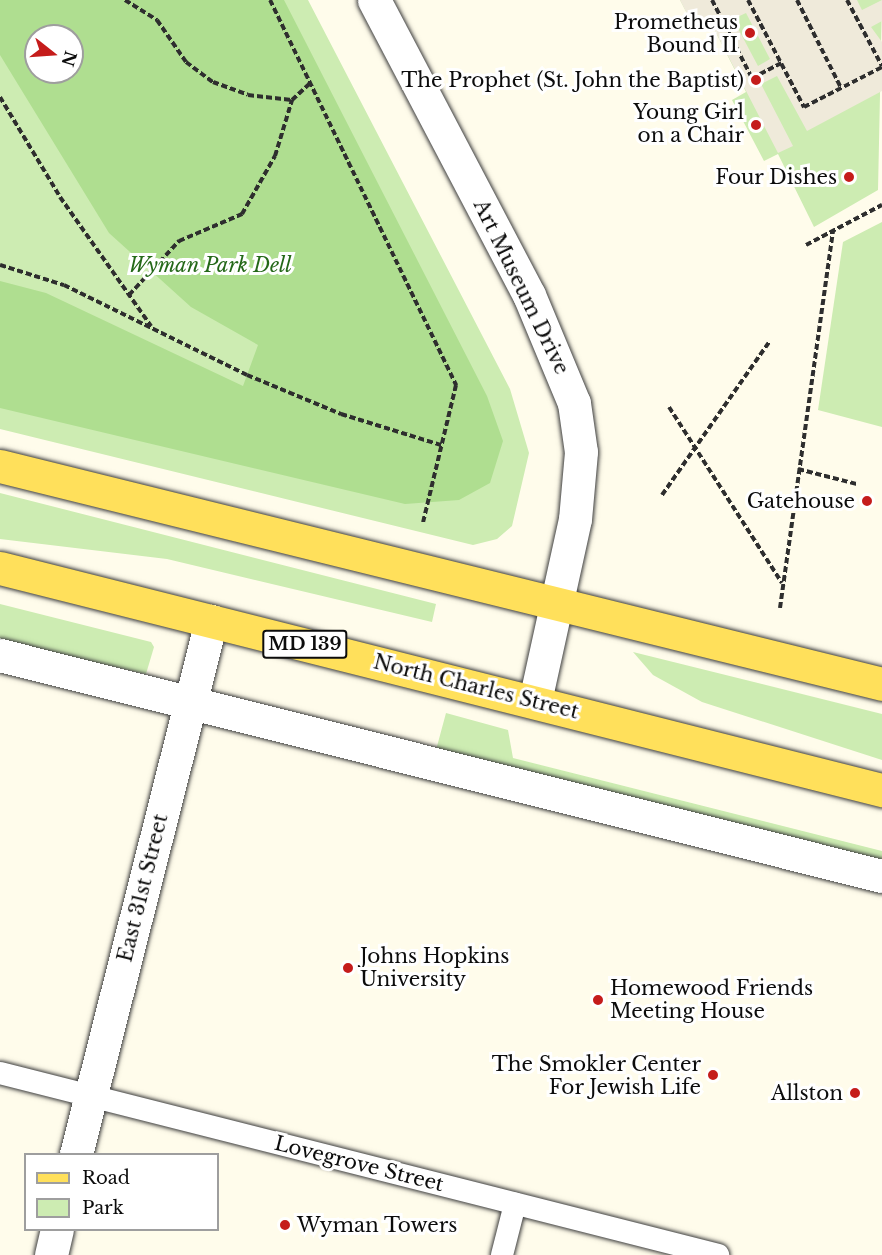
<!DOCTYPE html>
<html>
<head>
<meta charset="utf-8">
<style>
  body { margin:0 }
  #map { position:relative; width:882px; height:1255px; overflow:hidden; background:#fffceb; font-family:"Libre Baskerville",serif }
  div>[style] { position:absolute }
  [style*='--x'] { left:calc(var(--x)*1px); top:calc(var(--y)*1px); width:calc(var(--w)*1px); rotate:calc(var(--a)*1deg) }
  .green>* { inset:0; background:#cdecb2 }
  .forest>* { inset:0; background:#afde90 }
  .plaza>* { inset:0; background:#efeada }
  .path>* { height:4px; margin-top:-2px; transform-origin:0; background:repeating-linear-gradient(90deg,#2e2e2e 0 6px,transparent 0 9px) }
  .roads { filter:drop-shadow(0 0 2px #3f3f3f) drop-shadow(0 0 2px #3f3f3f) }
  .service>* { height:22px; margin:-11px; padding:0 11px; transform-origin:11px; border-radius:11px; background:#fff }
  .minor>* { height:33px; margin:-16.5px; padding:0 16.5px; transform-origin:16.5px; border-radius:16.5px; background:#fff }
  .tertiary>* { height:33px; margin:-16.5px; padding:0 16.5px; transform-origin:16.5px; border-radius:16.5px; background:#fff }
  .primary>* { height:33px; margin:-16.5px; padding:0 16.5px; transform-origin:16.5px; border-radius:16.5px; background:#ffe05b }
  .dots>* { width:16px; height:16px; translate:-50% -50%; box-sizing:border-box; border:3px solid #fff; border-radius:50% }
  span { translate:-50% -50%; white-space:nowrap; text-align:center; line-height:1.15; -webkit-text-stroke:6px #fff; paint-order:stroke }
  .shield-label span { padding:2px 4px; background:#fff; border:2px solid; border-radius:4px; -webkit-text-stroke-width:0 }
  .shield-label { font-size:18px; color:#0c0c0c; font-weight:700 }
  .poi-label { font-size:20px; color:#0c0c0c }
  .right { translate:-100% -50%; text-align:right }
  .left { translate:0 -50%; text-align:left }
  .park-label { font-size:20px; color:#246818; font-style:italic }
  .street-label { font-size:20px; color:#0c0c0c }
  .legend { position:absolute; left:24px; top:1153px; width:195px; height:78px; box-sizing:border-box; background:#fff; border:2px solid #9e9e9e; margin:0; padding:8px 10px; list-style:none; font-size:18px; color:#0c0c0c }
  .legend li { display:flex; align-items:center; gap:12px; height:30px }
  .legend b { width:30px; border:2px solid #9e9e9e }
  .north { position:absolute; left:24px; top:24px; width:60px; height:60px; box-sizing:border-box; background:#fff; border:2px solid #9e9e9e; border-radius:50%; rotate:107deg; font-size:16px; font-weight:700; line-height:24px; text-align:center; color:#0c0c0c }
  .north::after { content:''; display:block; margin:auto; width:21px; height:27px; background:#c51c1b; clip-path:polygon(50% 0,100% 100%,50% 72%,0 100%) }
</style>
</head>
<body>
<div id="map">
  <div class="green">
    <div style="clip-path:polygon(evenodd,0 0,308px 0,510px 389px,529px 453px,512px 526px,497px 539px,473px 545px,0 429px,0 0,36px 36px,72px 36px,72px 72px,36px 72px,36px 36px)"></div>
    <div style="clip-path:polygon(680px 0,882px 0,878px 190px,814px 227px,778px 154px,764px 161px,732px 100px,746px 92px,710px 21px,695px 29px)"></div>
    <div style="clip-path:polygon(882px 222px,882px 427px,818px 410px,843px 242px)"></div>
    <div style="clip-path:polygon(0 493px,436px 604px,432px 622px,167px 559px,0 539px)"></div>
    <div style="clip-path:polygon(0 604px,151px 642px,154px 647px,146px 674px,0 641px)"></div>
    <div style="clip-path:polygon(633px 652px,882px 714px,882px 760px,702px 702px,653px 675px)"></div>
    <div style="clip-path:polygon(446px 713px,508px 730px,513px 758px,882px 851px,882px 862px,436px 750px)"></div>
  </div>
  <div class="forest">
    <div style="clip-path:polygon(evenodd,0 0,284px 0,487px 396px,503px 441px,490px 483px,459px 500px,405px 504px,0 408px,0 281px,46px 293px,243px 386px,258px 345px,191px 307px,109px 233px,0 55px,0 0,36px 36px,72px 36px,72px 72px,36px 72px,36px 36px)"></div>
  </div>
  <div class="plaza">
    <div style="clip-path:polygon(evenodd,680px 0,857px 0,862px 10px,882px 0,882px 21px,871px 27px,882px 42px,882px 91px,807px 131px,777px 76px,761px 84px,793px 146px,778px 153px,710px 21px,695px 29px,680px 0,746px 13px,770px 59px,758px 66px,733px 19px,746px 13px)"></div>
  </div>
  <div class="path">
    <div style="--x:125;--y:0;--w:38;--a:32"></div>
    <div style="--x:157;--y:20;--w:51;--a:55.4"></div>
    <div style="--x:186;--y:62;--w:34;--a:37"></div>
    <div style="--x:213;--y:82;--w:37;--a:20"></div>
    <div style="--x:248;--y:95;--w:44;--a:6.5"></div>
    <div style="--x:292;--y:100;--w:25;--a:-43"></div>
    <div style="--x:270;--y:0;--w:428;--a:64.2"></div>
    <div style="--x:456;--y:385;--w:141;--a:103.5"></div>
    <div style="--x:712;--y:0;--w:88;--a:62.9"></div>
    <div style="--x:752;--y:78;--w:33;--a:-27"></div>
    <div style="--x:748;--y:0;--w:121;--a:62.4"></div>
    <div style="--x:804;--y:107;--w:88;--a:-27.1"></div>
    <div style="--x:797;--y:0;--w:98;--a:63.4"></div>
    <div style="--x:847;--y:0;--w:75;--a:62.1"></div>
    <div style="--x:0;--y:97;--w:117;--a:59"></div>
    <div style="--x:60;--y:197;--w:158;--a:54.8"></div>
    <div style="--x:806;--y:245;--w:86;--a:-27.8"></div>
    <div style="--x:0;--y:265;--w:67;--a:17.4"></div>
    <div style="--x:64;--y:285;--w:204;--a:26.2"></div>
    <div style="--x:247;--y:375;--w:102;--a:22.5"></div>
    <div style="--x:341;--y:414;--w:105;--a:17.2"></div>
    <div style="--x:129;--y:295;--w:74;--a:-47.2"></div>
    <div style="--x:179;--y:241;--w:69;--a:-23.2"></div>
    <div style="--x:242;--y:214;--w:67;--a:-60.4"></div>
    <div style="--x:275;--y:156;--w:59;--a:-73.1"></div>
    <div style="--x:669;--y:407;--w:209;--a:57.3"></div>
    <div style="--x:798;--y:469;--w:61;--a:14.3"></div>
    <div style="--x:662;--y:495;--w:187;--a:-55"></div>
    <div style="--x:780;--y:608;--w:380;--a:-82"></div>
  </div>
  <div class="roads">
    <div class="service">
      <div style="--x:0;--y:1073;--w:741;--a:14.22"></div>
      <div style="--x:502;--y:1255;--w:53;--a:-75.7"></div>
    </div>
    <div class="minor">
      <div style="--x:0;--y:655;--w:909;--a:14.07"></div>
      <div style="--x:76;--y:1154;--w:550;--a:-75.79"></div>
      <div style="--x:51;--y:1255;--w:26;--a:-77"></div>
    </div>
    <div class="tertiary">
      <div style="--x:374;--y:0;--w:333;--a:62.3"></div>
      <div style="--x:529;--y:295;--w:117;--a:67.4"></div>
      <div style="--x:574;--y:403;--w:49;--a:81.9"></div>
      <div style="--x:581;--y:452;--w:67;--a:95.1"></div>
      <div style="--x:575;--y:519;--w:186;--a:102.4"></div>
    </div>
    <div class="primary">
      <div style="--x:0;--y:466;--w:909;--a:13.88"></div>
      <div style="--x:0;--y:568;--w:910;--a:14.13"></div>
    </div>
  </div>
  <div class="dots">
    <div style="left:750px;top:33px;background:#c51c1b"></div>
    <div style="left:756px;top:80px;background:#c51c1b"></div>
    <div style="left:756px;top:125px;background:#c51c1b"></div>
    <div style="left:849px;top:177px;background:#c51c1b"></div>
    <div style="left:867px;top:501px;background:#c51c1b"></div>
    <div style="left:348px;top:968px;background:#c51c1b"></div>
    <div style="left:598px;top:1000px;background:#c51c1b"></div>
    <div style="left:713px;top:1075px;background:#c51c1b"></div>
    <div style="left:855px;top:1093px;background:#c51c1b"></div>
    <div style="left:285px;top:1225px;background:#c51c1b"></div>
  </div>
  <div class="shield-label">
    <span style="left:305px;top:644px">MD 139</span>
  </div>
  <div class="poi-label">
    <span class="right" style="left:738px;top:34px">Prometheus<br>Bound II</span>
    <span class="right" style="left:744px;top:80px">The Prophet (St. John the Baptist)</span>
    <span class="right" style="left:744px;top:124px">Young Girl<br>on a Chair</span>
    <span class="right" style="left:837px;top:177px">Four Dishes</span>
    <span class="right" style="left:855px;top:501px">Gatehouse</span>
    <span class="left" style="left:360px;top:968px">Johns Hopkins<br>University</span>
    <span class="left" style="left:610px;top:1000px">Homewood Friends<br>Meeting House</span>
    <span class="right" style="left:701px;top:1076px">The Smokler Center<br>For Jewish Life</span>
    <span class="right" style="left:843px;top:1093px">Allston</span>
    <span class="left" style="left:297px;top:1225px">Wyman Towers</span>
  </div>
  <div class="park-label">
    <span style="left:210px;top:265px">Wyman Park Dell</span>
  </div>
  <div class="street-label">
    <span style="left:521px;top:287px;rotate:64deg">Art Museum Drive</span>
    <span style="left:476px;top:687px;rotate:14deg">North Charles Street</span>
    <span style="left:143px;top:888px;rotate:-76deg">East 31st Street</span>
    <span style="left:359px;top:1164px;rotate:14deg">Lovegrove Street</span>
  </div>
  <ul class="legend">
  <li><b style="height:8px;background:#ffe05b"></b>Road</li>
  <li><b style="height:16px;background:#cdecb2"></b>Park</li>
  </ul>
  <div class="north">N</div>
</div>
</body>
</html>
